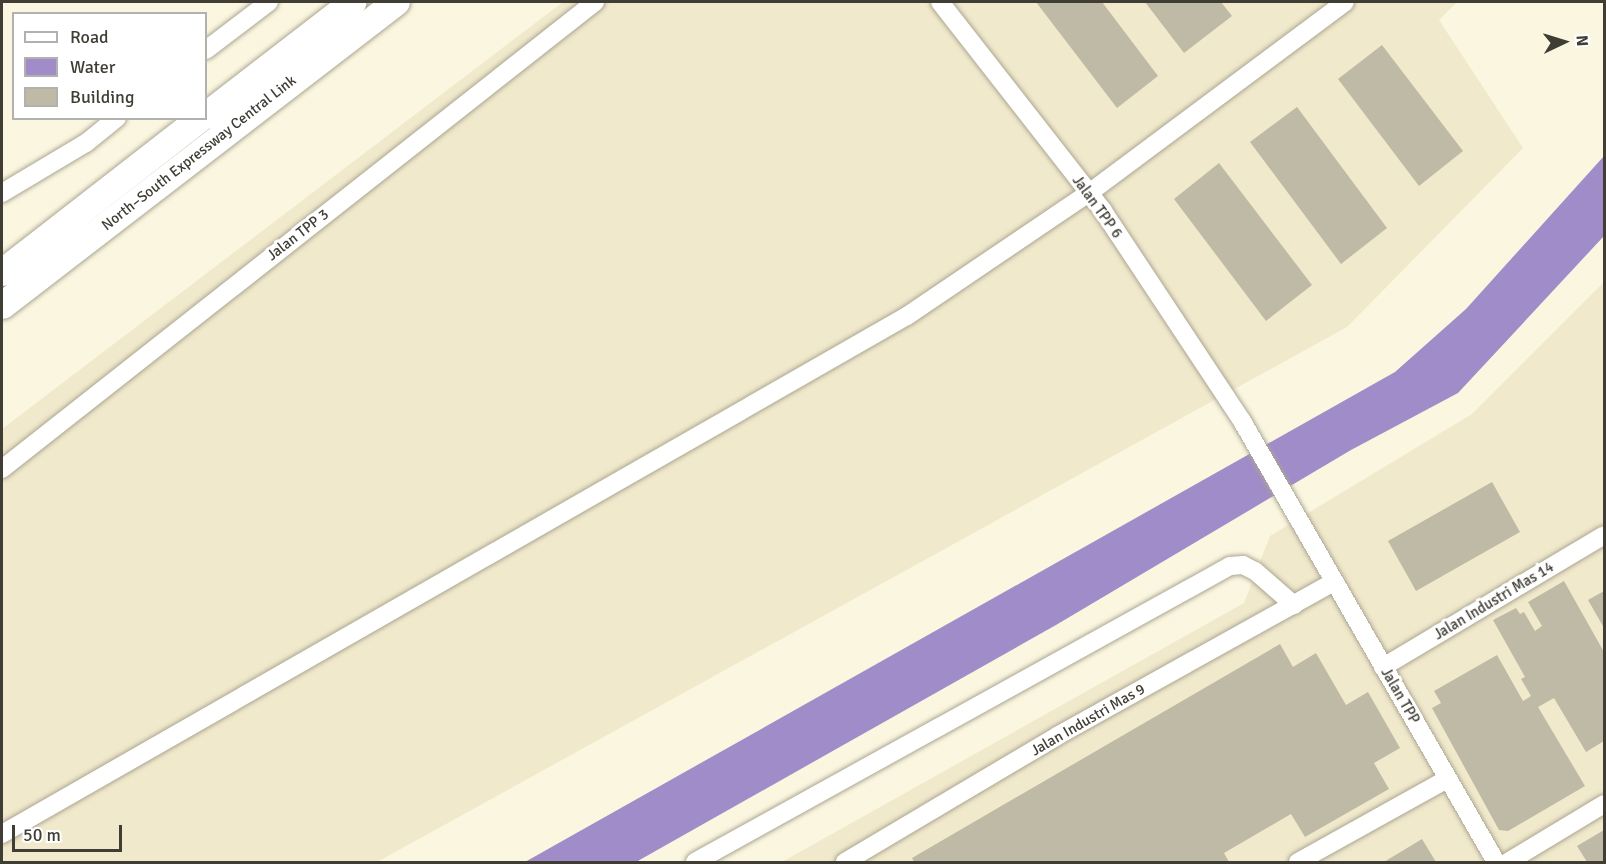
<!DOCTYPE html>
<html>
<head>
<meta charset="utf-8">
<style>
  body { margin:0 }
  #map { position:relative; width:1606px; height:864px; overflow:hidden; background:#fbf6e0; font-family:Signika,sans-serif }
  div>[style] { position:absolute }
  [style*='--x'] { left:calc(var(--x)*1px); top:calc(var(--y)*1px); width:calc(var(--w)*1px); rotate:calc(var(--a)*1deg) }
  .built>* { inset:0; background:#f1e9cc }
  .water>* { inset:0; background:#a08cc9 }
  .building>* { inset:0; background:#bfbaa5 }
  .roads { filter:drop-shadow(0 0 2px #aba692) drop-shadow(0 0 2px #aba692) }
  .minor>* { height:18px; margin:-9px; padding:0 9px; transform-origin:9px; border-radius:9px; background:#fff }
  .highway>* { height:27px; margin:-13.5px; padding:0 13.5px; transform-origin:13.5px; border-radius:13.5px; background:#fff }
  span { translate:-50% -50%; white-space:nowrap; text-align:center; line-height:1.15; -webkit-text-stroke:6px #fff; paint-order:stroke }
  .street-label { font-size:15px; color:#3f3d34 }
  .frame { position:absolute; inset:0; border:3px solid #3f3d34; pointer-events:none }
  .legend { position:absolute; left:12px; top:12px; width:195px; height:108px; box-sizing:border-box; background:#fff; border:2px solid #b2b1ae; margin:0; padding:8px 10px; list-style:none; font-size:18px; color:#3f3d34 }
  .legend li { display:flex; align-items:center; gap:12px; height:30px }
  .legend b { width:30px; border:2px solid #b2b1ae }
  .north { position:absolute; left:1534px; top:12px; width:60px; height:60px; -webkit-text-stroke:4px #fff; paint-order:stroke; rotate:86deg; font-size:16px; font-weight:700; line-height:24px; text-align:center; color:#3f3d34 }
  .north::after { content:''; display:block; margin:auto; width:21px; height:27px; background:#3f3d34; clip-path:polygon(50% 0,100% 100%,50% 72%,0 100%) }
  .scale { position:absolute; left:12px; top:825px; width:110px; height:27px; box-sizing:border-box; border:3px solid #3f3d34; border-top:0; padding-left:8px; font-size:18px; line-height:21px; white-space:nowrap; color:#3f3d34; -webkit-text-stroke:4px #fff; paint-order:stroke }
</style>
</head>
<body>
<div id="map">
  <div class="built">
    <div style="clip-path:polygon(563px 2px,1457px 2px,1439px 20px,1523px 148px,1347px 327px,377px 862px,2px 862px,2px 429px)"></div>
    <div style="clip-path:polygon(1604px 282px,1604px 862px,782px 862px,1244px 603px,1270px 536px,1472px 414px)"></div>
  </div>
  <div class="water">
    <div style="clip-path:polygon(1604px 156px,1604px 236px,1458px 393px,1351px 450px,1056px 625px,636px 862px,525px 862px,1395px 372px,1466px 309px)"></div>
  </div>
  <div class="building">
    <div style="clip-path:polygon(1036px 2px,1102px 2px,1158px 76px,1117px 108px)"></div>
    <div style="clip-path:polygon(1145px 2px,1221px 2px,1232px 16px,1184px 53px)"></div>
    <div style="clip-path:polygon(1382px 45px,1463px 151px,1419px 186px,1338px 79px)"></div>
    <div style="clip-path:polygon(1297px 107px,1387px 228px,1341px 264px,1250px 142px)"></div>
    <div style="clip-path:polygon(1219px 163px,1312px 285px,1266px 321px,1174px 199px)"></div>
    <div style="clip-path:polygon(1492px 482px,1520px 532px,1416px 591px,1388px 541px)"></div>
    <div style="clip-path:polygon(1564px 581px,1604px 652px,1604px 741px,1586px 752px,1554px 698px,1538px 707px,1585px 786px,1508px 831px,1499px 830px,1432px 708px,1441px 703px,1434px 691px,1497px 655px,1523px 701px,1531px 696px,1521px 679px,1525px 677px,1493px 620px,1516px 608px,1520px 614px,1524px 612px,1535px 631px,1542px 626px,1528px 602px)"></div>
    <div style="clip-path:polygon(1604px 591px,1604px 628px,1588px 600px)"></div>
    <div style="clip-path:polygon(1280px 644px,1293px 667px,1316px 653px,1346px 705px,1368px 692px,1400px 748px,1374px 763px,1389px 789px,1305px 837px,1291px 814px,1224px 853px,1229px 862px,914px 862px,912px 858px)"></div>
    <div style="clip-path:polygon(1604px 830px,1604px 862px,1587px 862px,1577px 846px)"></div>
    <div style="clip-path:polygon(1422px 839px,1436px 862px,1384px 862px)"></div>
  </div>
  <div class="roads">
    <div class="minor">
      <div style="--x:940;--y:2;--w:265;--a:52"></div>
      <div style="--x:1103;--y:211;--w:252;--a:56.5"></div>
      <div style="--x:1242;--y:421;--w:509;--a:60.06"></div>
      <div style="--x:206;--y:50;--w:79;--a:-37.3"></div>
      <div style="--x:2;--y:193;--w:98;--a:-30.8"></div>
      <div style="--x:86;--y:143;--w:40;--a:-39"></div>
      <div style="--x:2;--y:469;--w:755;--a:-38.22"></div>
      <div style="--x:1383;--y:667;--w:257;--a:-30.8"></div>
      <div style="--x:2;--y:834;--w:1043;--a:-29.79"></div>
      <div style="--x:907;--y:316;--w:220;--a:-34.1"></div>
      <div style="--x:1089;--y:193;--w:319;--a:-36.7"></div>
      <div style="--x:695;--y:862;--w:611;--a:-28.95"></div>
      <div style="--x:1230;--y:566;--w:13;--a:-4"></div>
      <div style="--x:1243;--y:565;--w:13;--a:27"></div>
      <div style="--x:1255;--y:571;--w:52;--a:41.1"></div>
      <div style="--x:845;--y:862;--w:247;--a:-30.7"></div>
      <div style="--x:1057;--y:736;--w:317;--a:-29.1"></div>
      <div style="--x:1298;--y:862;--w:171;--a:-29.1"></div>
      <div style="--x:1508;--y:862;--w:112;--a:-31.1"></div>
    </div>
    <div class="highway">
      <div style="--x:206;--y:115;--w:185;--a:-37.7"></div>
      <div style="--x:2;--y:272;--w:251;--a:-37.9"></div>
      <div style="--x:2;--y:305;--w:497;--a:-37.6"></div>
    </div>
  </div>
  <div class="street-label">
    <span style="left:199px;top:153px;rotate:-38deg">North–South Expressway Central Link</span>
    <span style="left:1097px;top:207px;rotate:54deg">Jalan TPP 6</span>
    <span style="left:298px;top:235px;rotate:-38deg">Jalan TPP 3</span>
    <span style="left:1494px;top:601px;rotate:-31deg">Jalan Industri Mas 14</span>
    <span style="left:1400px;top:696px;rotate:60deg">Jalan TPP</span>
    <span style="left:1088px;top:720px;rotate:-30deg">Jalan Industri Mas 9</span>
  </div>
  <div class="frame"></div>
  <ul class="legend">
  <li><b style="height:8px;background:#fff"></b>Road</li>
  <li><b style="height:16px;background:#a08cc9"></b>Water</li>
  <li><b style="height:16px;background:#bfbaa5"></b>Building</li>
  </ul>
  <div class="north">N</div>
  <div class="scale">50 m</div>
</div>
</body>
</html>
